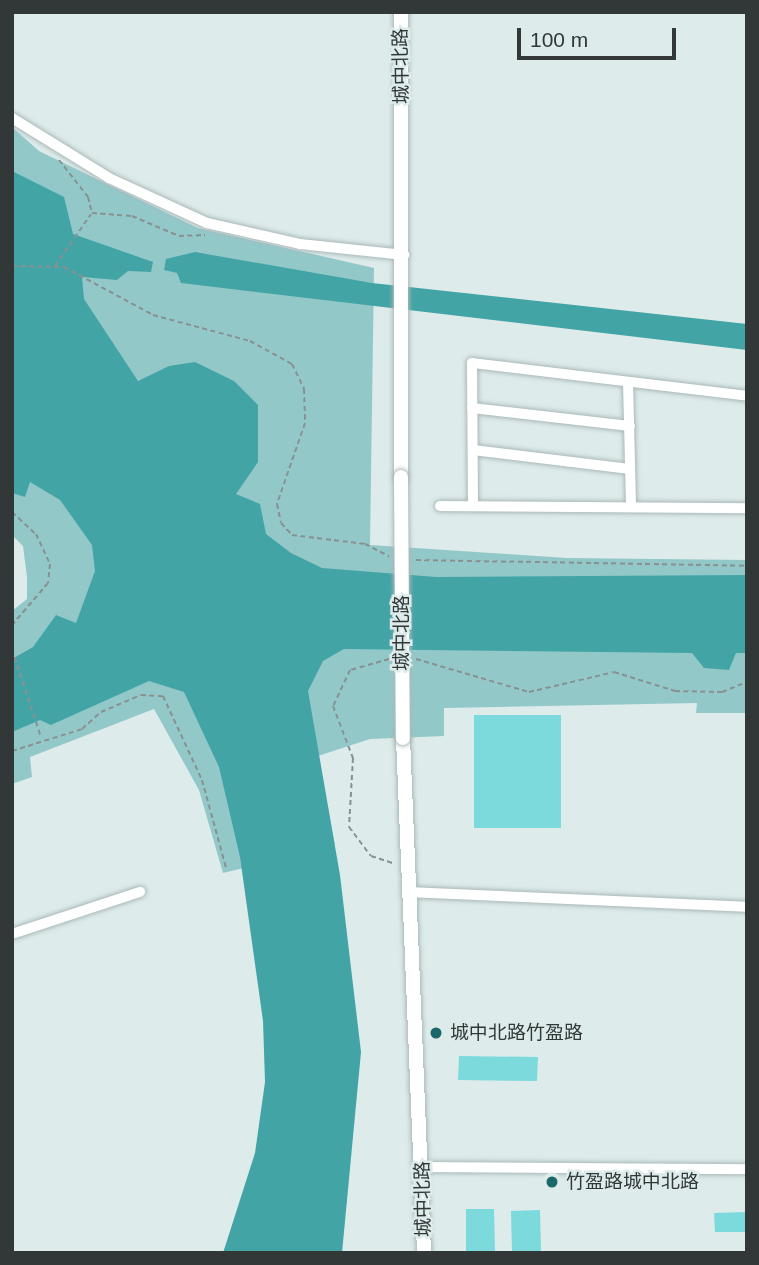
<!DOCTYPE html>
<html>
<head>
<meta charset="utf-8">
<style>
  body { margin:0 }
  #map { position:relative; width:759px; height:1265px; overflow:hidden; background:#ddebeb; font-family:Arial,"Noto Sans SC",sans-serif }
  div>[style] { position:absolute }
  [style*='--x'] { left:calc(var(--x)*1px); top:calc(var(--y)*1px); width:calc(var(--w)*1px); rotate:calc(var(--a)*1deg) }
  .green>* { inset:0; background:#93c8c9 }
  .water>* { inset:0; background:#43a4a6 }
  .building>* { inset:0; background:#7cdadc }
  .path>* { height:2px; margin-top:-1px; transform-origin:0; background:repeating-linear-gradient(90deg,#889191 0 5px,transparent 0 8.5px) }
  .roads { filter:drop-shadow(0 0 2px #abb8b8) drop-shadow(0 0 2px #abb8b8) }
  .minor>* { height:10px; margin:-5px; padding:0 5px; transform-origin:5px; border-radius:5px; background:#fff }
  .tertiary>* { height:14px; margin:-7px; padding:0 7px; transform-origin:7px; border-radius:7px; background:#fff }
  .bridges { filter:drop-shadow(0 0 2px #abb8b8) drop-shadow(0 0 2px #abb8b8) }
  .tertiary-bridge>* { height:14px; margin:-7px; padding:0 7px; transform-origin:7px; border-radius:7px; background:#fff }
  .dots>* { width:19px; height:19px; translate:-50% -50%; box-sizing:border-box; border:4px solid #ddebeb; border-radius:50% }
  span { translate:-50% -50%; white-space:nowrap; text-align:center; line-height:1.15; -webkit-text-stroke:5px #ddebeb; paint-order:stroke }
  .street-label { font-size:19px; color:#323737 }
  .poi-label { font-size:19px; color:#323737 }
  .left { translate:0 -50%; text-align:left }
  .frame { position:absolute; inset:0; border:14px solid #323737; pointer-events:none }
  .scale { position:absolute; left:517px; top:28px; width:159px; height:32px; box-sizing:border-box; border:4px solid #323737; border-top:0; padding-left:9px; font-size:21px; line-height:24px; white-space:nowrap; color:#323737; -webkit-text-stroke:5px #ddebeb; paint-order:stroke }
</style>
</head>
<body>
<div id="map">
  <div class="green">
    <div style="clip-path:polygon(12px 127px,39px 151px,198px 228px,374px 268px,370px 545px,567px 558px,747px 560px,747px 713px,696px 713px,697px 703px,444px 708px,444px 736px,370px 739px,318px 756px,335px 846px,223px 873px,199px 790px,154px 709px,30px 757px,32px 777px,12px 784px,12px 611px,27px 599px,27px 577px,23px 546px,12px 535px)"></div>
  </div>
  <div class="water">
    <div style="clip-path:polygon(12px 171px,64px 197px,73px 234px,153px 262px,151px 272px,128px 271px,117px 280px,82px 277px,84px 299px,138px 381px,169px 366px,195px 362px,234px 381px,258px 405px,258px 462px,236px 494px,260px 504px,266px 534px,291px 553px,322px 568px,436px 577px,747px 575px,747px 653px,736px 653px,729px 670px,704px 668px,692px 653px,344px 649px,323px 661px,308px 691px,340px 875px,361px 1052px,342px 1253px,223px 1253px,255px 1153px,265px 1082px,263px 1021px,240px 857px,219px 767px,184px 692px,149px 681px,51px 725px,40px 720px,12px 732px,12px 659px,33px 647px,56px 615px,76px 623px,95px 571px,92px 545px,60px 500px,30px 482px,25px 497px,12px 493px)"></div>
    <div style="clip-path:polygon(195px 252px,372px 283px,747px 324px,747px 350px,181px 283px,177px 273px,164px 270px,166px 259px)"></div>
  </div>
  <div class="building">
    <div style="clip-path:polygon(474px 715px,561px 715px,561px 828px,474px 828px)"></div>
    <div style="clip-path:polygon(459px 1056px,538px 1057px,537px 1081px,458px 1080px)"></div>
    <div style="clip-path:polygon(466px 1209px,494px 1209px,495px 1253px,466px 1253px)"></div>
    <div style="clip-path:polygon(540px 1210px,541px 1253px,512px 1253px,511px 1211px)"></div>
    <div style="clip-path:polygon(747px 1212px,747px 1232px,715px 1232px,714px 1213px)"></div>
  </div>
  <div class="path">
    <div style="--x:59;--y:160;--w:47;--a:51.9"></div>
    <div style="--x:88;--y:197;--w:16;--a:76"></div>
    <div style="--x:92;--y:213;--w:40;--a:4.3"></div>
    <div style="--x:132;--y:216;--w:51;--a:23.1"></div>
    <div style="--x:179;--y:236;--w:26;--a:-2"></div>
    <div style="--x:12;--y:266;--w:52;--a:1.1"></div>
    <div style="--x:64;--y:267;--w:101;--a:28.3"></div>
    <div style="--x:153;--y:315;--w:100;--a:15"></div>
    <div style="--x:250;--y:341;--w:48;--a:28.7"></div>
    <div style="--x:292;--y:364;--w:28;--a:64"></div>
    <div style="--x:304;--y:389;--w:34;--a:88"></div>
    <div style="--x:305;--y:423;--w:86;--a:109.1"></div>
    <div style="--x:277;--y:504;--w:19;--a:78"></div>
    <div style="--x:281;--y:523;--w:16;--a:47"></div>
    <div style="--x:292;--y:535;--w:74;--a:7"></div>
    <div style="--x:365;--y:544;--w:27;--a:27"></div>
    <div style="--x:55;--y:266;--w:63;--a:-55.3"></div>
    <div style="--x:12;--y:512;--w:33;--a:43"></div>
    <div style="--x:36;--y:534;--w:33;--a:65"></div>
    <div style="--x:50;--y:564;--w:19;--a:96"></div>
    <div style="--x:48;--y:583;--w:55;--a:130.6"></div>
    <div style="--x:416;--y:560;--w:331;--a:1"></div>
    <div style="--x:12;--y:649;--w:93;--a:71.8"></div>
    <div style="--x:389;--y:659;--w:41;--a:164.2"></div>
    <div style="--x:350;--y:670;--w:40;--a:115"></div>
    <div style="--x:333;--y:706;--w:56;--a:69"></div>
    <div style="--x:353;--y:758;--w:69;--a:93.3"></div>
    <div style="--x:349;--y:827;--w:36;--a:53"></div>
    <div style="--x:371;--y:856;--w:25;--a:18"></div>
    <div style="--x:416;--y:659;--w:118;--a:16.3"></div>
    <div style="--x:529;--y:692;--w:87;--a:-13.2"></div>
    <div style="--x:614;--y:672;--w:64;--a:17.3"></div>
    <div style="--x:675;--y:691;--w:47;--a:1.2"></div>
    <div style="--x:722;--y:692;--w:27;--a:-22"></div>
    <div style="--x:12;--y:751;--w:73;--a:-17.4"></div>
    <div style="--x:82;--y:729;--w:25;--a:-42"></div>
    <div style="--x:101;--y:712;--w:43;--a:-23"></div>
    <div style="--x:141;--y:695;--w:22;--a:3"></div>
    <div style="--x:163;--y:696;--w:93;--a:65.1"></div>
    <div style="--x:202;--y:780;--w:91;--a:74.7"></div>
  </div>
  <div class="roads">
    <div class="minor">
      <div style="--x:12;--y:118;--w:114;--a:31.7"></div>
      <div style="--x:109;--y:178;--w:108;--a:24.7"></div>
      <div style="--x:207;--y:223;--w:95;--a:12.7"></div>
      <div style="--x:300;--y:244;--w:105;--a:6"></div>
      <div style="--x:628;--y:382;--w:125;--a:88.6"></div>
      <div style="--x:472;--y:408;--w:159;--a:6.5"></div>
      <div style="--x:473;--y:450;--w:158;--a:6.9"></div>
      <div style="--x:440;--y:506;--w:307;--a:0.4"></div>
      <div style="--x:473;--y:506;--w:143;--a:-90.4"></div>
      <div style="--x:472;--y:363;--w:277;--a:6.8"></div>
      <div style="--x:407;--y:892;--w:340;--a:2.5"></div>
      <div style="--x:12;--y:934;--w:135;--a:-18.2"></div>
      <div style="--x:423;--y:1167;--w:324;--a:0.4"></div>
    </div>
    <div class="tertiary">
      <div style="--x:401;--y:12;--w:465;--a:90"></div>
      <div style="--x:403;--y:738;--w:515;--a:87.66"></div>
    </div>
  </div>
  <div class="bridges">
    <div class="tertiary-bridge">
      <div style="--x:401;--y:477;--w:261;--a:89.6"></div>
    </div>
  </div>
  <div class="dots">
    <div style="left:436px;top:1033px;background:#1b686a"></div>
    <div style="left:552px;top:1182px;background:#1b686a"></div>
  </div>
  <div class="street-label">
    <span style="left:401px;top:66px;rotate:-91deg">城中北路</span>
    <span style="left:402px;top:633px;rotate:-90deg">城中北路</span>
    <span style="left:423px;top:1199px;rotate:-91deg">城中北路</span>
  </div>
  <div class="poi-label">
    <span class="left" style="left:450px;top:1033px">城中北路竹盈路</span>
    <span class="left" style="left:566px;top:1182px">竹盈路城中北路</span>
  </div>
  <div class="frame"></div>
  <div class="scale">100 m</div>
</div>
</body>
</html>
